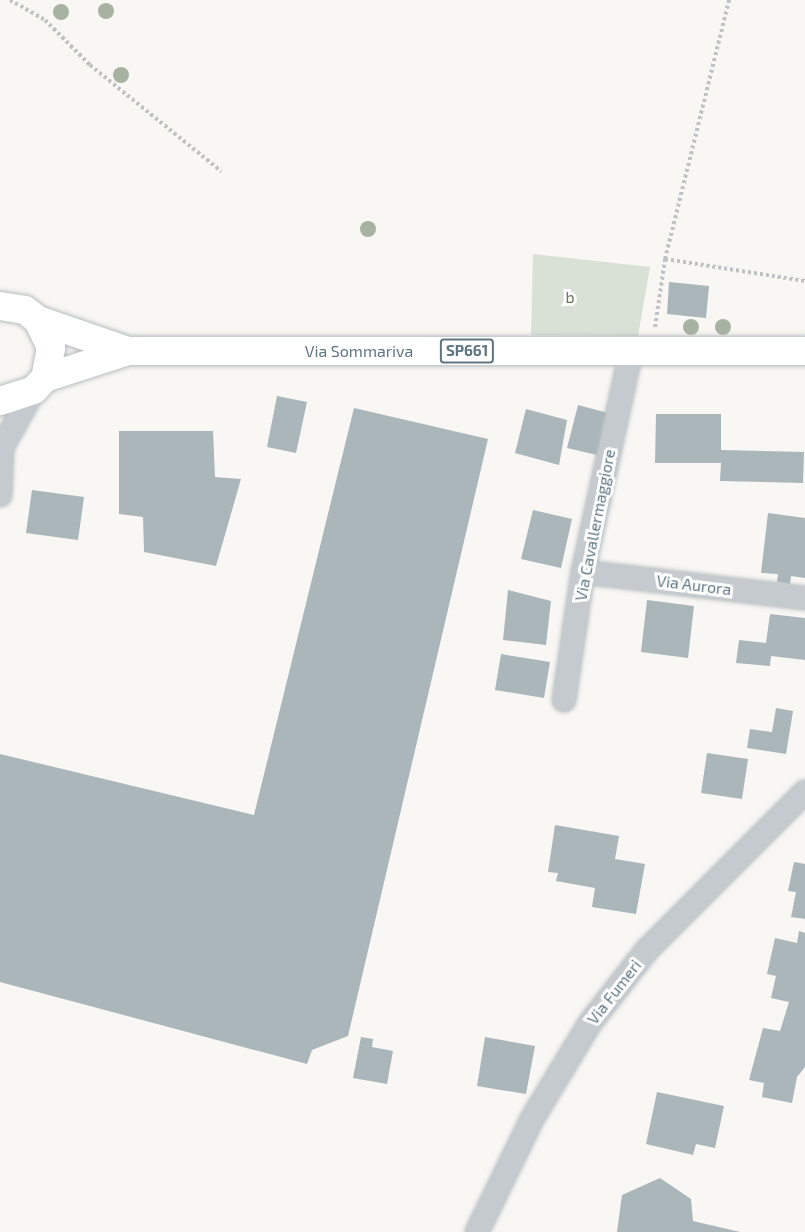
<!DOCTYPE html>
<html>
<head>
<meta charset="utf-8">
<style>
  body { margin:0 }
  #map { position:relative; width:805px; height:1232px; overflow:hidden; background:#f8f7f4; font-family:"Exo 2",sans-serif }
  div>[style] { position:absolute }
  [style*='--x'] { left:calc(var(--x)*1px); top:calc(var(--y)*1px); width:calc(var(--w)*1px); rotate:calc(var(--a)*1deg) }
  .green>* { inset:0; background:#d9e0d5 }
  .building>* { inset:0; background:#aab6ba }
  .path>* { height:4px; margin-top:-2px; transform-origin:0; background:repeating-linear-gradient(90deg,#bec2c3 0 3px,transparent 0 6px) }
  .roads { filter:drop-shadow(0 0 2px #b7bdc0) drop-shadow(0 0 2px #b7bdc0) }
  .minor>* { height:22px; margin:-11px; padding:0 11px; transform-origin:11px; border-radius:11px; background:#c4cacd }
  .major>* { height:28px; margin:-14px; padding:0 14px; transform-origin:14px; border-radius:14px; background:#fff }
  .trees>* { width:16px; height:16px; margin:-8px; border-radius:50%; background:#a8b2a2 }
  span { translate:-50% -50%; white-space:nowrap; text-align:center; line-height:1.15; -webkit-text-stroke:6px #fff; paint-order:stroke }
  .shield-label span { padding:2px 4px; background:#fff; border:2px solid; border-radius:4px; -webkit-text-stroke-width:0 }
  .shield-label { font-size:15px; color:#5f7682; font-weight:700 }
  .park-label { font-size:16px; color:#667a5f }
  .street-label { font-size:16px; color:#5f7682 }
</style>
</head>
<body>
<div id="map">
  <div class="green">
    <div style="clip-path:polygon(533px 254px,650px 267px,638px 336px,531px 335px)"></div>
  </div>
  <div class="building">
    <div style="clip-path:polygon(669px 282px,709px 286px,706px 318px,667px 314px)"></div>
    <div style="clip-path:polygon(277px 396px,307px 402px,296px 453px,267px 447px)"></div>
    <div style="clip-path:polygon(578px 405px,608px 413px,597px 455px,567px 448px)"></div>
    <div style="clip-path:polygon(354px 408px,488px 439px,348px 1036px,312px 1050px,307px 1064px,0 982px,0 754px,254px 815px)"></div>
    <div style="clip-path:polygon(526px 409px,567px 420px,559px 465px,515px 453px)"></div>
    <div style="clip-path:polygon(656px 414px,721px 414px,721px 450px,804px 452px,803px 483px,720px 481px,721px 463px,655px 463px)"></div>
    <div style="clip-path:polygon(119px 431px,213px 431px,215px 477px,241px 479px,216px 566px,144px 552px,143px 517px,119px 514px)"></div>
    <div style="clip-path:polygon(32px 490px,84px 497px,78px 540px,26px 533px)"></div>
    <div style="clip-path:polygon(533px 510px,572px 519px,561px 568px,521px 559px)"></div>
    <div style="clip-path:polygon(768px 513px,805px 518px,805px 578px,791px 576px,790px 584px,777px 582px,778px 574px,761px 573px)"></div>
    <div style="clip-path:polygon(508px 590px,551px 601px,546px 645px,503px 640px)"></div>
    <div style="clip-path:polygon(647px 600px,694px 606px,688px 658px,641px 652px)"></div>
    <div style="clip-path:polygon(770px 614px,805px 618px,805px 660px,771px 656px,770px 666px,736px 663px,739px 640px,766px 643px)"></div>
    <div style="clip-path:polygon(501px 654px,550px 662px,544px 698px,495px 690px)"></div>
    <div style="clip-path:polygon(776px 708px,793px 711px,786px 754px,747px 748px,750px 729px,772px 732px)"></div>
    <div style="clip-path:polygon(707px 753px,748px 759px,742px 799px,701px 793px)"></div>
    <div style="clip-path:polygon(555px 825px,619px 836px,615px 859px,645px 864px,636px 914px,592px 907px,595px 888px,556px 881px,558px 873px,548px 872px)"></div>
    <div style="clip-path:polygon(794px 862px,805px 864px,805px 919px,791px 917px,796px 892px,788px 891px)"></div>
    <div style="clip-path:polygon(799px 931px,805px 933px,805px 1067px,797px 1077px,792px 1103px,762px 1097px,764px 1083px,749px 1080px,763px 1028px,780px 1031px,789px 1002px,771px 998px,776px 976px,767px 974px,775px 938px,797px 943px)"></div>
    <div style="clip-path:polygon(361px 1037px,373px 1039px,372px 1047px,393px 1051px,387px 1084px,353px 1078px)"></div>
    <div style="clip-path:polygon(485px 1037px,535px 1046px,526px 1094px,477px 1086px)"></div>
    <div style="clip-path:polygon(657px 1092px,724px 1106px,715px 1148px,696px 1144px,693px 1155px,646px 1144px)"></div>
    <div style="clip-path:polygon(660px 1178px,691px 1199px,693px 1221px,740px 1232px,617px 1232px,622px 1195px)"></div>
  </div>
  <div class="path">
    <div style="--x:10;--y:0;--w:40;--a:29.7"></div>
    <div style="--x:45;--y:20;--w:64;--a:45"></div>
    <div style="--x:90;--y:65;--w:169;--a:39"></div>
    <div style="--x:665;--y:259;--w:142;--a:8.9"></div>
    <div style="--x:655;--y:327;--w:69;--a:-81.6"></div>
    <div style="--x:665;--y:259;--w:267;--a:-76.1"></div>
  </div>
  <div class="roads">
    <div class="minor">
      <div style="--x:0;--y:495;--w:48;--a:-87.6"></div>
      <div style="--x:2;--y:447;--w:65;--a:-60.7"></div>
      <div style="--x:583;--y:572;--w:224;--a:6.7"></div>
      <div style="--x:564;--y:700;--w:129;--a:-81.6"></div>
      <div style="--x:583;--y:572;--w:226;--a:-77.7"></div>
      <div style="--x:477;--y:1232;--w:126;--a:-64"></div>
      <div style="--x:532;--y:1119;--w:112;--a:-58.9"></div>
      <div style="--x:590;--y:1023;--w:91;--a:-52.1"></div>
      <div style="--x:646;--y:951;--w:225;--a:-45"></div>
    </div>
    <div class="major">
      <div style="--x:0;--y:306;--w:25;--a:9"></div>
      <div style="--x:25;--y:310;--w:16;--a:38"></div>
      <div style="--x:38;--y:320;--w:31;--a:65"></div>
      <div style="--x:51;--y:348;--w:31;--a:101"></div>
      <div style="--x:45;--y:378;--w:16;--a:133"></div>
      <div style="--x:34;--y:390;--w:36;--a:162"></div>
      <div style="--x:38;--y:320;--w:95;--a:19"></div>
      <div style="--x:45;--y:378;--w:87;--a:-18"></div>
      <div style="--x:128;--y:351;--w:677;--a:0"></div>
    </div>
  </div>
  <div class="trees">
    <div style="left:106px;top:11px"></div>
    <div style="left:61px;top:12px"></div>
    <div style="left:121px;top:75px"></div>
    <div style="left:368px;top:229px"></div>
    <div style="left:691px;top:327px"></div>
    <div style="left:723px;top:327px"></div>
  </div>
  <div class="shield-label">
    <span style="left:467px;top:351px">SP661</span>
  </div>
  <div class="park-label">
    <span style="left:570px;top:297px">b</span>
  </div>
  <div class="street-label">
    <span style="left:359px;top:351px">Via Sommariva</span>
    <span style="left:595px;top:525px;rotate:-79deg">Via Cavallermaggiore</span>
    <span style="left:694px;top:585px;rotate:7deg">Via Aurora</span>
    <span style="left:614px;top:992px;rotate:-52deg">Via Fumeri</span>
  </div>
</div>
</body>
</html>
